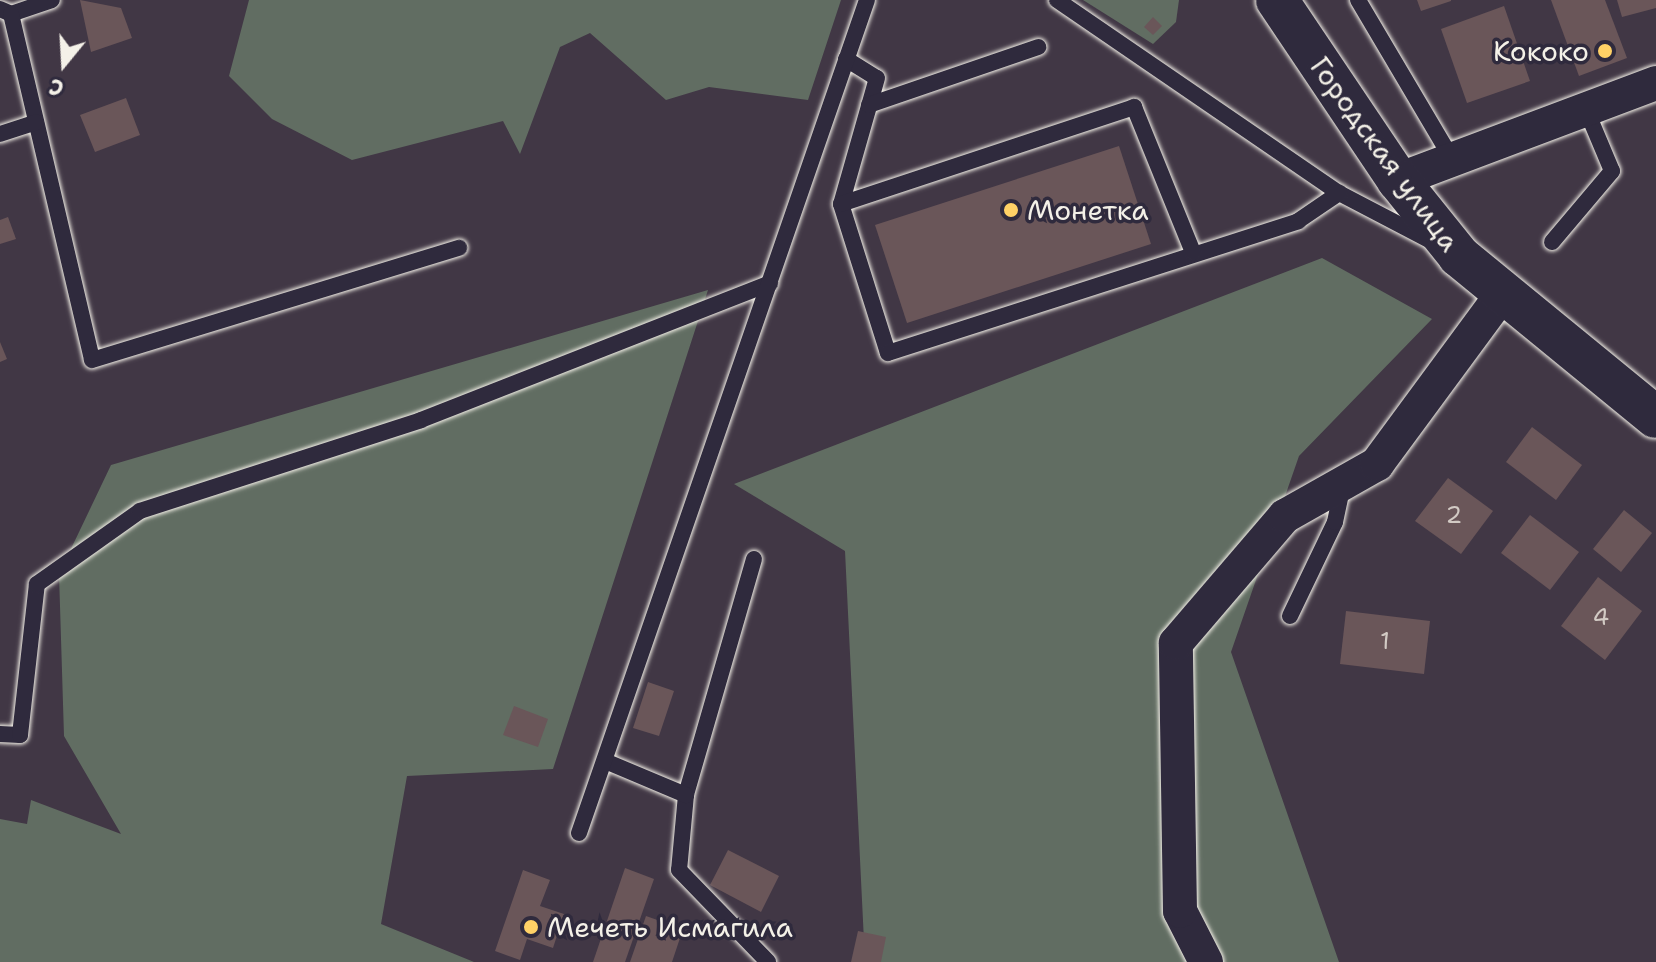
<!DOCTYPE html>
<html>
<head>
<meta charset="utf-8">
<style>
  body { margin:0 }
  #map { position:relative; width:1656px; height:962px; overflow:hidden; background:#413745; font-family:"Shantell Sans",sans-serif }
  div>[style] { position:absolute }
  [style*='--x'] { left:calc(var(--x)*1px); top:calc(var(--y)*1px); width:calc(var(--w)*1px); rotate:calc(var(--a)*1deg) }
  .green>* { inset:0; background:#616d62 }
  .building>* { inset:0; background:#6a5659 }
  .roads { filter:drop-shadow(0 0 2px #f4f1e8) drop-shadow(0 0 2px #f4f1e8) }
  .service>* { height:16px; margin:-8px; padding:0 8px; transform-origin:8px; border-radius:8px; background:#2f2a3d }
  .minor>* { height:34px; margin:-17px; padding:0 17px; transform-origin:17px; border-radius:17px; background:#2f2a3d }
  .tertiary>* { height:42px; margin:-21px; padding:0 21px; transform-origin:21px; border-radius:21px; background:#2f2a3d }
  .dots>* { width:22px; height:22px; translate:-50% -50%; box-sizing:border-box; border:4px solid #2f2a3d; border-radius:50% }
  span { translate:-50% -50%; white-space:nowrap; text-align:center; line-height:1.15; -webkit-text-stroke:7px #2f2a3d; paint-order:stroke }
  .number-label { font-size:24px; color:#d2cac4 }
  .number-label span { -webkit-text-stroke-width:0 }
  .poi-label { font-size:28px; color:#f4f1e8 }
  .right { translate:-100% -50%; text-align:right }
  .left { translate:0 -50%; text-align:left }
  .street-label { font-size:28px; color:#f4f1e8 }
  .north { position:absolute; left:24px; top:24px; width:80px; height:80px; -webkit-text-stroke:6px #2f2a3d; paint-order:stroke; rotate:198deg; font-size:22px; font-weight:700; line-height:32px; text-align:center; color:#f4f1e8 }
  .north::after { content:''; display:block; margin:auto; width:28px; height:36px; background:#f4f1e8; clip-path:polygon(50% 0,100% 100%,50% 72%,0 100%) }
</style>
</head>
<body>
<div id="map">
  <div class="green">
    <div style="clip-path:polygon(249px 0,841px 0,808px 100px,709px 87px,666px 100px,590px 33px,560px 47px,520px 154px,503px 121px,352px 160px,272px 119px,229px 76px)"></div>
    <div style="clip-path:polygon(1083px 0,1179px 0,1176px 22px,1153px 44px)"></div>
    <div style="clip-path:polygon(1322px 258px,1432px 319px,1299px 456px,1231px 652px,1339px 962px,865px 962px,845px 551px,734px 484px)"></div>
    <div style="clip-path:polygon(708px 290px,553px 769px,407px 776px,381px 924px,474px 962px,0 962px,0 819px,27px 824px,31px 800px,121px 834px,64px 736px,59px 574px,111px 465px)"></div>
  </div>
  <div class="building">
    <div style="clip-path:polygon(80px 0,121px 8px,132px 38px,91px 52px)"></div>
    <div style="clip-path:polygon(1417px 0,1451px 0,1451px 1px,1421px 11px)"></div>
    <div style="clip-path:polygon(1551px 0,1605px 0,1627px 58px,1579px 76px)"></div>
    <div style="clip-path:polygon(1617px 0,1656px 0,1656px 8px,1622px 17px)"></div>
    <div style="clip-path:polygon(1504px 6px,1530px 81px,1467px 103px,1441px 29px)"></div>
    <div style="clip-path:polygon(1153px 17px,1162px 26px,1153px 35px,1144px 27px)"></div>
    <div style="clip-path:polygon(126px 98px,140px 135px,95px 152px,80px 115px)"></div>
    <div style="clip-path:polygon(1119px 146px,1151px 244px,907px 323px,875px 225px)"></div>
    <div style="clip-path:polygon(8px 217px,16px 239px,0 244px,0 220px)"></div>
    <div style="clip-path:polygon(0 342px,7px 359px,0 362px)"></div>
    <div style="clip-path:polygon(1532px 427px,1582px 465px,1556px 500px,1506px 462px)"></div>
    <div style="clip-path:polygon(1448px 478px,1493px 511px,1461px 554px,1415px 521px)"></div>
    <div style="clip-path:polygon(1624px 510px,1652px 533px,1621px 572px,1593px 549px)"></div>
    <div style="clip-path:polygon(1530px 515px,1579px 552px,1550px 590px,1501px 553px)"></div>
    <div style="clip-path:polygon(1598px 577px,1642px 611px,1605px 660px,1561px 626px)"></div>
    <div style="clip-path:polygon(1346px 611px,1430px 621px,1424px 674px,1340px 664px)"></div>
    <div style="clip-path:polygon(648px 682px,674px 691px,659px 736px,633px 728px)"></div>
    <div style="clip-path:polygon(514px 706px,548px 719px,538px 747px,503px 735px)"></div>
    <div style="clip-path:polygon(728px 850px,779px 876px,761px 912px,710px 885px)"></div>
    <div style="clip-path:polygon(625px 868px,654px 879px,625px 962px,593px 962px)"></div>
    <div style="clip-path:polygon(523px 870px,550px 880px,540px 906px,564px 914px,553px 948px,527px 939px,520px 960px,495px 951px)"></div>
    <div style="clip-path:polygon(646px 916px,683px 929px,672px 962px,630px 962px)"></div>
    <div style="clip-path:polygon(858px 931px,886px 937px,881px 962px,851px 962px)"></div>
  </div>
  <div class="roads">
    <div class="service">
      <div style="--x:1057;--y:0;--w:342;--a:34.4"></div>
      <div style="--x:1339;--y:193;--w:102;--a:27.6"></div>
      <div style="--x:1358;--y:0;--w:185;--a:59.4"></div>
      <div style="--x:0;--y:9;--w:12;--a:24"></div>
      <div style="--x:11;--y:14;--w:43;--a:-18.9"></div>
      <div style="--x:11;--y:14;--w:355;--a:76.8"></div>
      <div style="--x:92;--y:360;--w:384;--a:-17"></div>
      <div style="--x:846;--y:59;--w:36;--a:32"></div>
      <div style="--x:877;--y:78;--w:131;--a:105.9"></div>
      <div style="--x:841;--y:204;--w:156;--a:72.5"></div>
      <div style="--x:888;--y:353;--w:431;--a:-17.8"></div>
      <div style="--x:1298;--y:221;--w:50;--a:-34.3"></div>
      <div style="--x:869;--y:105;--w:179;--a:-18.9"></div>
      <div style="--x:0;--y:134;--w:38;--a:-18"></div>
      <div style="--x:841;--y:204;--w:309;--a:-18.3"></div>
      <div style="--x:1134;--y:107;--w:157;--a:67.9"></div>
      <div style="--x:1552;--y:242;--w:93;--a:-49.8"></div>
      <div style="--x:1612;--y:171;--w:67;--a:-112.8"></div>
      <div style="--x:754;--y:559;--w:246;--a:106.1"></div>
      <div style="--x:686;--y:795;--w:75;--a:95.3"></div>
      <div style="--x:679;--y:870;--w:128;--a:45.9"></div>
      <div style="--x:1290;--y:616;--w:104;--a:-64.4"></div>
      <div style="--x:1335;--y:522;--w:38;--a:-78"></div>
      <div style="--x:0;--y:734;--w:20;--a:3"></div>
      <div style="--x:20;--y:735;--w:152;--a:-83.6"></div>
      <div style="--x:37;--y:584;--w:126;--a:-35.3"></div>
      <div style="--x:140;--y:511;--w:295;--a:-17.9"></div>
      <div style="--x:421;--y:420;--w:375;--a:-21.4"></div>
      <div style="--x:605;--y:761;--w:88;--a:22.8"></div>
      <div style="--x:579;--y:833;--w:881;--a:-70.93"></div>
    </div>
    <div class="minor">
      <div style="--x:1398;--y:180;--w:276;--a:-20.6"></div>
      <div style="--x:1206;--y:962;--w:57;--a:-117"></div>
      <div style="--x:1180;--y:911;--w:268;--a:-90.9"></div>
      <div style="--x:1176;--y:643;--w:167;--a:-49.4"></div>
      <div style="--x:1285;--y:516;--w:106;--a:-29.5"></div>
      <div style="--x:1377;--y:464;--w:207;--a:-53.6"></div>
    </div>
    <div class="tertiary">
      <div style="--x:1277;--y:0;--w:217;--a:56.1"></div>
      <div style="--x:1398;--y:180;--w:97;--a:51.2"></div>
      <div style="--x:1459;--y:256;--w:254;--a:39.3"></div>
    </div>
  </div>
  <div class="dots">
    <div style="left:1605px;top:51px;background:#ffd166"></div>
    <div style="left:1011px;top:210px;background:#ffd166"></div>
    <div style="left:531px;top:927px;background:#ffd166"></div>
  </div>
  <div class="number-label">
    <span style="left:1454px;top:516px">2</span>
    <span style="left:1601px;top:618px">4</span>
    <span style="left:1385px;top:642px">1</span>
  </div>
  <div class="poi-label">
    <span class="right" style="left:1589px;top:51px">Кококо</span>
    <span class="left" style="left:1027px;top:210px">Монетка</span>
    <span class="left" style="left:547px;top:927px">Мечеть Исмагила</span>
  </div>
  <div class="street-label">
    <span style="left:1385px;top:154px;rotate:54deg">Городская улица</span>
  </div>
  <div class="north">С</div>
</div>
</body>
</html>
